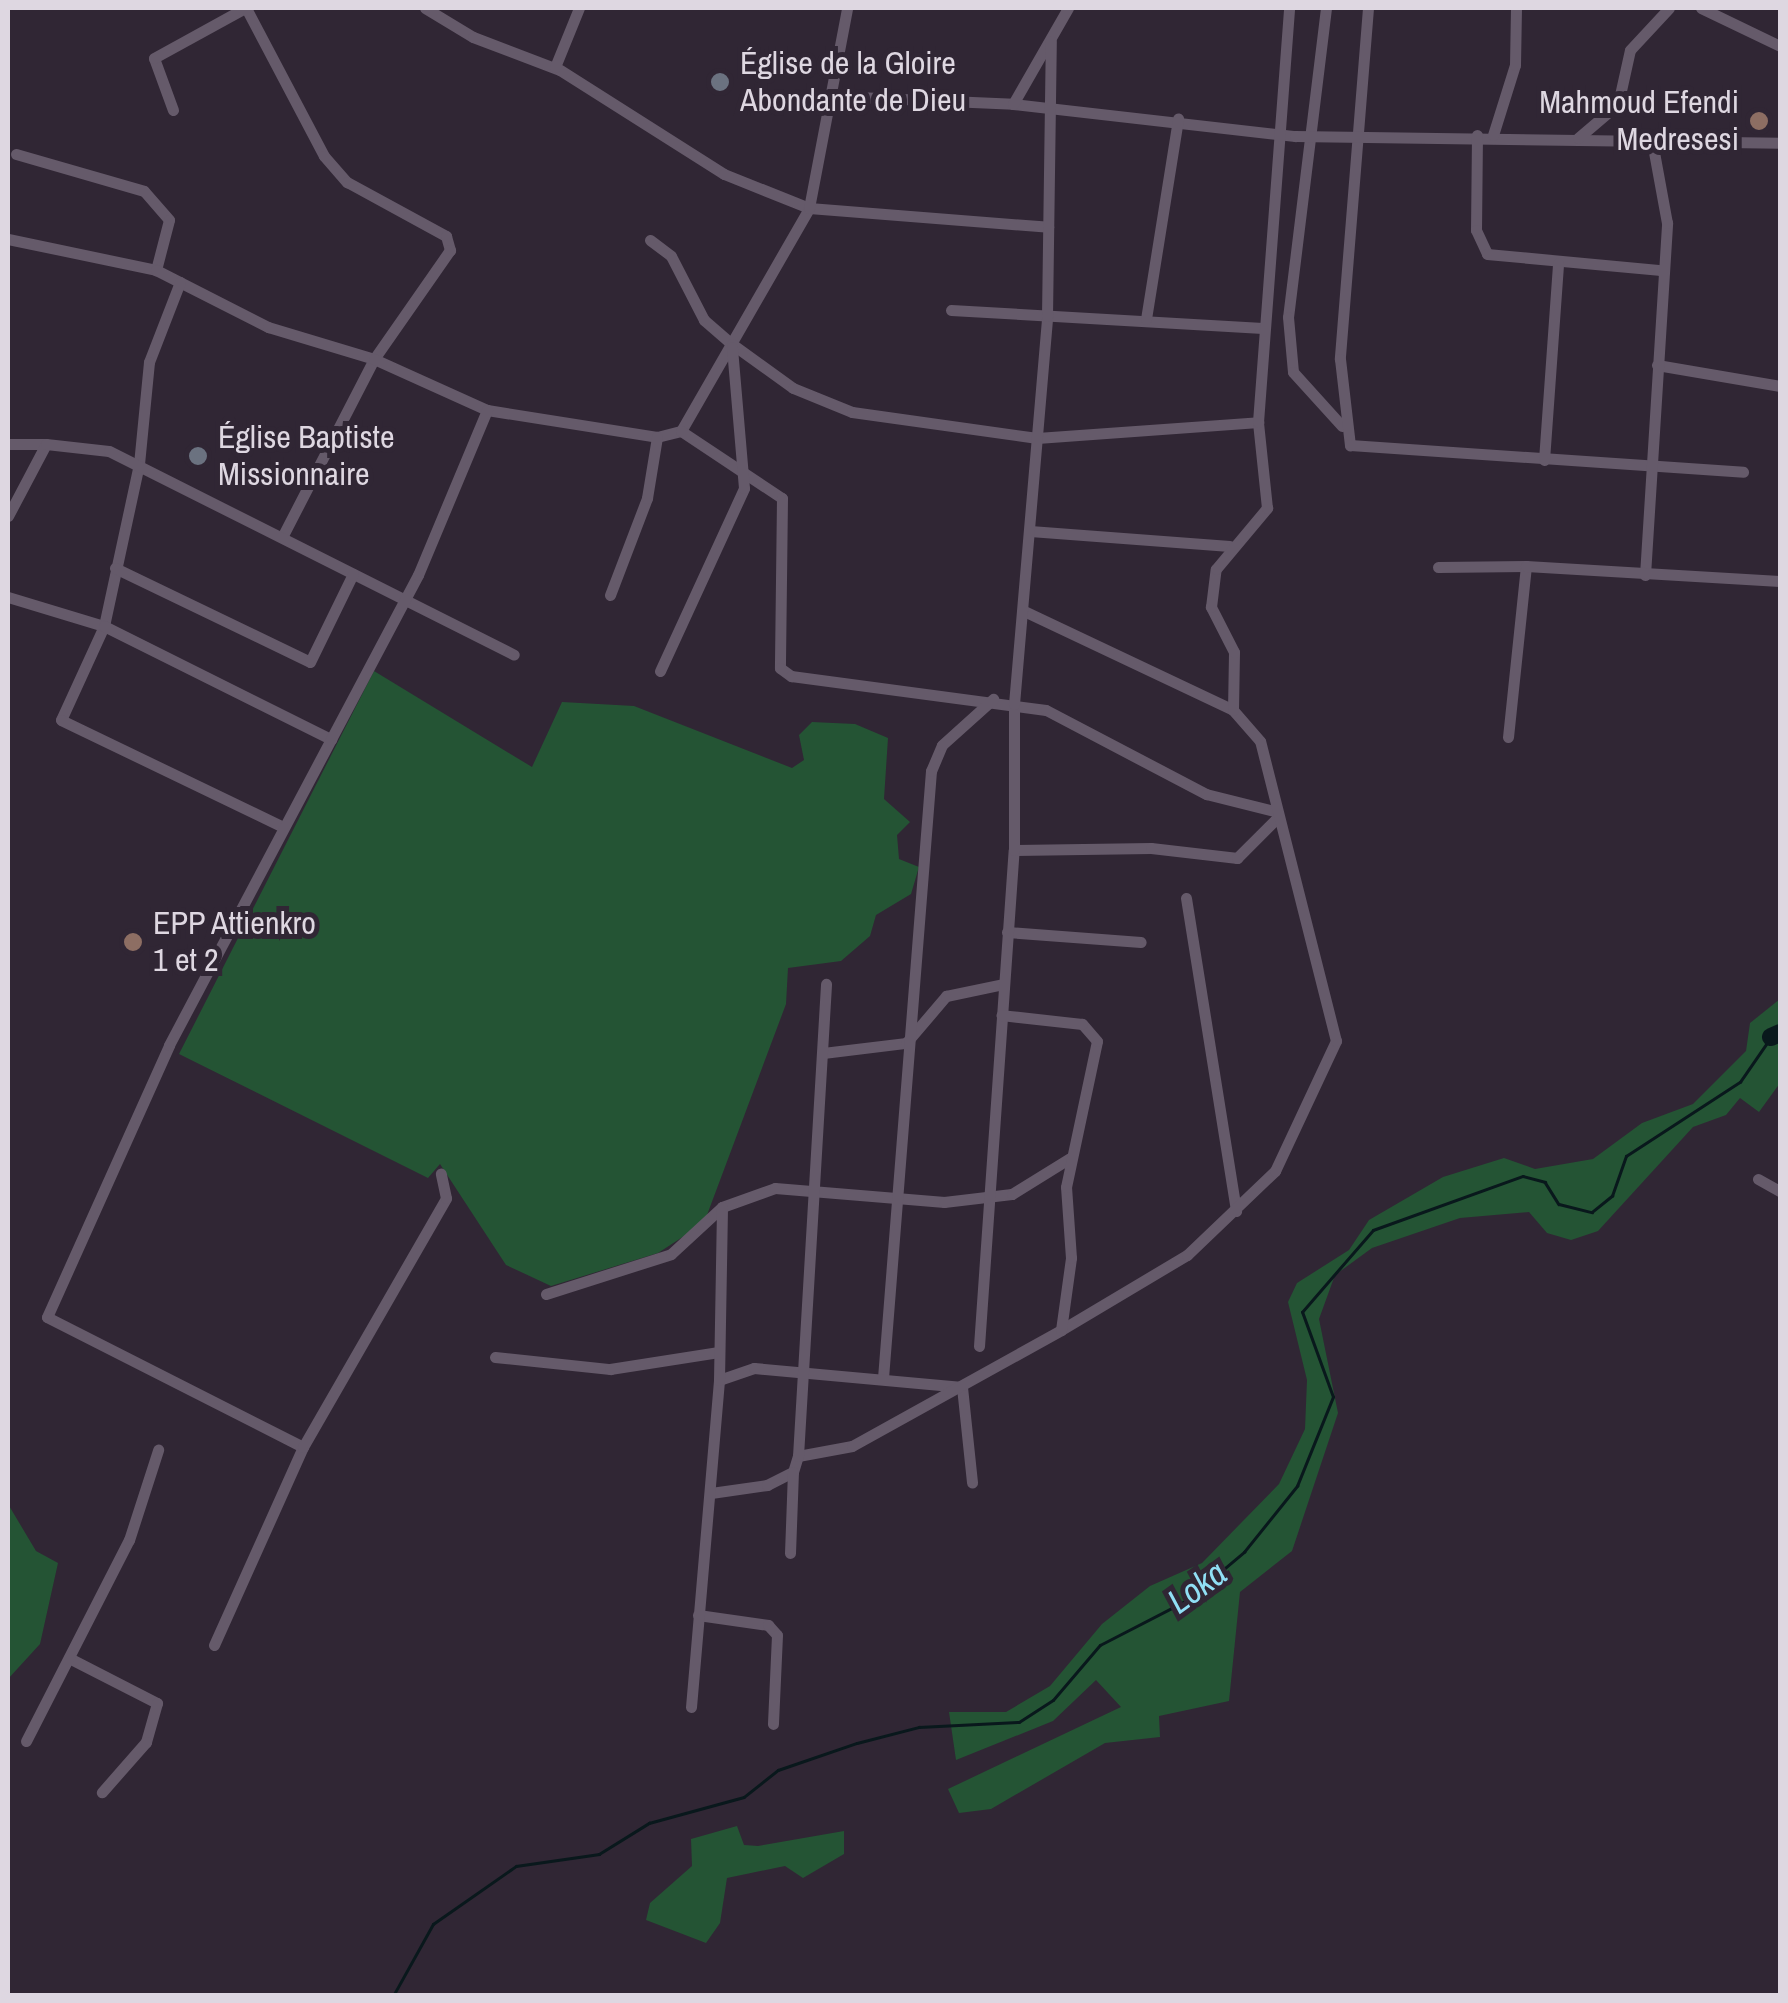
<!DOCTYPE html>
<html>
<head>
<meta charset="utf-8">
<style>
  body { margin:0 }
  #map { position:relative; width:1788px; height:2003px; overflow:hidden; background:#302634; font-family:"Archivo Narrow",sans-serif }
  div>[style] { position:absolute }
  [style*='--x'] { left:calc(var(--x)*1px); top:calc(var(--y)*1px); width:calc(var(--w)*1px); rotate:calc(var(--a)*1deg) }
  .green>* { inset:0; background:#245434 }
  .stream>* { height:2.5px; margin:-1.25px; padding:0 1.25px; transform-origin:1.25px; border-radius:1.25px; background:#09181c }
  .river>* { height:18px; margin:-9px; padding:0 9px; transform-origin:9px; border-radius:9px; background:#09181c }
  .minor>* { height:11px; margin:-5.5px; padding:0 5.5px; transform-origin:5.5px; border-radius:5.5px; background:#655a6a }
  .dots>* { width:28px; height:28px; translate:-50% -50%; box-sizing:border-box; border:5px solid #302634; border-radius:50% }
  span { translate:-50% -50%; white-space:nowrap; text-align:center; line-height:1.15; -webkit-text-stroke:10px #302634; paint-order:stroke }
  .poi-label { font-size:32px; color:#ded7e1 }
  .left { translate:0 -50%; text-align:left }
  .right { translate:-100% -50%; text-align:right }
  .water-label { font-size:35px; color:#90dff5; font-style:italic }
  .frame { position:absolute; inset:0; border:10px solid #ded7e1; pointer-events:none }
</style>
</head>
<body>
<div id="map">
  <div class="green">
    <div style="clip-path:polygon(374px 671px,532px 767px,562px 702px,634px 706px,792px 768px,804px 760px,799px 735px,812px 722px,855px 724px,888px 738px,884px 799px,910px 822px,897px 835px,899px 859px,919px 867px,911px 894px,876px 915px,870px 936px,841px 961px,788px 968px,786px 1004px,704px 1223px,658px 1253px,551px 1286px,506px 1265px,440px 1164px,428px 1178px,179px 1054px)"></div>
    <div style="clip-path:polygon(1780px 999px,1780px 1083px,1759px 1112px,1740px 1098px,1726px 1115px,1693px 1127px,1598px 1231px,1571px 1240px,1547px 1233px,1529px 1212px,1460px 1218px,1372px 1248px,1335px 1275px,1319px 1319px,1338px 1413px,1292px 1551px,1240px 1592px,1229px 1701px,1159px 1716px,1160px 1737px,1105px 1743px,991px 1809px,959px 1813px,948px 1789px,1121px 1707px,1096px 1680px,1053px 1721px,956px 1760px,949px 1712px,1006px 1712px,1050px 1686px,1102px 1624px,1150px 1586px,1202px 1563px,1279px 1484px,1305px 1429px,1307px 1380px,1288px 1302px,1297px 1283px,1349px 1250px,1369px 1220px,1443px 1177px,1504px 1158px,1535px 1169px,1593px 1159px,1642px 1123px,1693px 1104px,1746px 1051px,1750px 1023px)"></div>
    <div style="clip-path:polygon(8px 1504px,36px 1551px,58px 1563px,40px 1644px,8px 1679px)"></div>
    <div style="clip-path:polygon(737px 1826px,744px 1845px,758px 1846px,844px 1831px,844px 1854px,803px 1878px,785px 1866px,727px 1878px,720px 1923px,706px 1943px,646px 1920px,650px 1903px,692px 1866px,691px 1839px)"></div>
  </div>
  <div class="stream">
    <div style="--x:393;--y:1996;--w:82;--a:-60.9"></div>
    <div style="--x:433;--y:1924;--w:101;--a:-34.9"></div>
    <div style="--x:516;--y:1866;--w:84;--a:-8.2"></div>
    <div style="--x:599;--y:1854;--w:59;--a:-31.8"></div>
    <div style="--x:649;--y:1823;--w:98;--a:-15.3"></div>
    <div style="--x:744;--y:1797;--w:43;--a:-38.5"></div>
    <div style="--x:778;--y:1770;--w:83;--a:-18.9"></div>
    <div style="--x:857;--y:1743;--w:64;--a:-14.5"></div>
    <div style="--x:919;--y:1727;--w:100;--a:-2.9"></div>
    <div style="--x:1019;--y:1722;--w:40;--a:-32.9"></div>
    <div style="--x:1053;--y:1700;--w:72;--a:-49.5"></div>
    <div style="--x:1100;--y:1645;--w:98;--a:-27.3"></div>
    <div style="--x:1187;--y:1600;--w:75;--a:-40.1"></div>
    <div style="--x:1244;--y:1552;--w:85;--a:-51.2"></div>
    <div style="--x:1297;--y:1486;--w:96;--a:-68"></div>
    <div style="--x:1333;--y:1397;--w:90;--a:-110"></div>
    <div style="--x:1302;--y:1312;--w:108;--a:-49.1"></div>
    <div style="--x:1373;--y:1230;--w:159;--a:-19.8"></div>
    <div style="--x:1523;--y:1176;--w:23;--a:15"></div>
    <div style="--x:1545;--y:1182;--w:26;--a:58"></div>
    <div style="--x:1559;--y:1204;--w:34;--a:14"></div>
    <div style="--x:1592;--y:1212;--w:26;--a:-39"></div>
    <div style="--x:1612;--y:1196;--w:42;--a:-70.7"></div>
    <div style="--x:1626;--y:1156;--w:136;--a:-33"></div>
    <div style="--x:1740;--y:1082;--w:70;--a:-55.4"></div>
  </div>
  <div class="river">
    <div style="--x:1771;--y:1037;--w:10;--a:-24"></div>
  </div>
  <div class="minor">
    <div style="--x:246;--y:8;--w:167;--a:62.2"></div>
    <div style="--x:324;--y:156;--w:35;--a:49"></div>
    <div style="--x:347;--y:182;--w:113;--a:28.6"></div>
    <div style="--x:446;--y:236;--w:15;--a:74"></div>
    <div style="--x:450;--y:250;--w:133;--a:124.9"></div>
    <div style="--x:374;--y:359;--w:198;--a:117.3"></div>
    <div style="--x:425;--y:8;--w:56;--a:31.1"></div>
    <div style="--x:473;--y:37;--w:93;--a:20.8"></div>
    <div style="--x:560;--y:70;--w:194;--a:32.4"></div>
    <div style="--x:724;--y:174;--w:92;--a:21.8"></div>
    <div style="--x:809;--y:208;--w:240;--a:4.5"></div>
    <div style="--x:1326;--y:8;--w:311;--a:97"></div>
    <div style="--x:1288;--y:317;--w:55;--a:84.8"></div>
    <div style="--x:1293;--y:372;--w:73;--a:47.8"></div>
    <div style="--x:1368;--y:8;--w:352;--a:94.6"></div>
    <div style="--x:1340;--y:359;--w:87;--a:83.4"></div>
    <div style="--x:1350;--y:445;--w:394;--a:3.9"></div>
    <div style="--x:1701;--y:8;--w:88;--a:25.7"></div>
    <div style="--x:555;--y:67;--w:64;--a:-67.9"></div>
    <div style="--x:833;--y:96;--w:180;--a:2.5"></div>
    <div style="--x:1013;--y:104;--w:284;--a:6.5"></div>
    <div style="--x:1295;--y:136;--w:485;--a:0.8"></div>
    <div style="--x:1013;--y:104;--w:111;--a:-60.2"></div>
    <div style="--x:173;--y:110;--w:55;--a:-110.1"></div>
    <div style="--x:154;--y:58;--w:104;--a:-28.8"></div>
    <div style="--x:1477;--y:135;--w:95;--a:90.6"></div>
    <div style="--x:1476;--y:230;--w:26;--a:65"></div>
    <div style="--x:1487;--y:254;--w:172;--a:5.3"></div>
    <div style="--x:1493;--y:135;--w:73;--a:-72.6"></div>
    <div style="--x:1515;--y:65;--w:57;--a:-89"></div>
    <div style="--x:1578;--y:138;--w:52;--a:-40.4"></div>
    <div style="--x:1618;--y:104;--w:55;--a:-77.5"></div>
    <div style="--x:1630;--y:50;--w:57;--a:-47.1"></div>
    <div style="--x:16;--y:154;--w:133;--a:16.1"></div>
    <div style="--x:144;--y:191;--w:38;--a:49"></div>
    <div style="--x:169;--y:220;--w:52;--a:104.6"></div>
    <div style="--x:8;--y:239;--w:151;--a:11.8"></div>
    <div style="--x:156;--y:270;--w:126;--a:27"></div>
    <div style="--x:268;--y:327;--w:111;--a:16.8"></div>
    <div style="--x:374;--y:359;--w:124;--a:24.3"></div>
    <div style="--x:487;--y:410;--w:172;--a:9"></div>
    <div style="--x:657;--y:437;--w:25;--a:-14"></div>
    <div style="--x:681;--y:431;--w:257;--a:-60.1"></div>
    <div style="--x:809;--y:208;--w:204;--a:-79.2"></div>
    <div style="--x:650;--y:240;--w:26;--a:37"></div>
    <div style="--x:671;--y:256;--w:72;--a:62.7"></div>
    <div style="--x:704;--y:320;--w:37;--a:41"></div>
    <div style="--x:732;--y:344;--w:75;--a:35.8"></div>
    <div style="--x:793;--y:388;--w:64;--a:22.1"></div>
    <div style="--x:852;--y:412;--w:187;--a:8"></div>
    <div style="--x:1037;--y:438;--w:222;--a:-4.1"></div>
    <div style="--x:180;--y:282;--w:86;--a:111.2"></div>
    <div style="--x:149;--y:362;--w:102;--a:95.6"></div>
    <div style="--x:139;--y:464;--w:166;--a:102.2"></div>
    <div style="--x:104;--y:626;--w:103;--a:114.6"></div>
    <div style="--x:61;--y:720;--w:246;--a:25.7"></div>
    <div style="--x:951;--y:310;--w:312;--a:3.3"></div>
    <div style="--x:1146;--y:319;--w:203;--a:-80.9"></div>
    <div style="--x:1657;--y:365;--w:125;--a:9.7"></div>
    <div style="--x:681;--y:431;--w:121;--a:33.6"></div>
    <div style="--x:782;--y:498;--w:170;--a:90.7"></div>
    <div style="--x:780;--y:668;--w:14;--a:36"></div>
    <div style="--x:791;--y:676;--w:257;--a:7.6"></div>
    <div style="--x:1046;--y:710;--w:181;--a:27.7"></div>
    <div style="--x:1206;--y:794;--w:70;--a:14"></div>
    <div style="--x:8;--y:444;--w:38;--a:0"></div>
    <div style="--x:1544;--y:460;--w:197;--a:-85.9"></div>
    <div style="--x:8;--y:516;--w:81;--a:-62.2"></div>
    <div style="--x:46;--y:444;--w:63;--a:6.3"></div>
    <div style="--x:109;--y:451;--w:453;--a:26.7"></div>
    <div style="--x:1030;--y:531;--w:200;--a:4.3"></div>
    <div style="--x:1438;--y:567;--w:88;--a:-0.7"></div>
    <div style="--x:115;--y:568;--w:216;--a:25.7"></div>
    <div style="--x:310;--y:662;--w:98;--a:-64"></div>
    <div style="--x:1645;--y:575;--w:353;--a:-86.4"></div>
    <div style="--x:1667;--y:223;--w:83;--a:-100.4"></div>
    <div style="--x:610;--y:595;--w:104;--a:-69.1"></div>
    <div style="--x:647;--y:498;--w:62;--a:-80.7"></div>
    <div style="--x:8;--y:597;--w:100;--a:16.8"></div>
    <div style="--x:104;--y:626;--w:254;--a:26.5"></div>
    <div style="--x:1024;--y:611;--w:231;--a:25.3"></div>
    <div style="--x:660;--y:671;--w:201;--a:-65.3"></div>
    <div style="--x:744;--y:488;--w:141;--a:-94.9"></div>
    <div style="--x:1508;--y:737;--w:172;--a:-84"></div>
    <div style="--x:1526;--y:566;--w:254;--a:3.4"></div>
    <div style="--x:1014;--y:850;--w:137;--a:-0.8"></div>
    <div style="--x:1151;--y:848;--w:87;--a:6.6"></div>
    <div style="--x:1237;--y:858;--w:55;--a:-45"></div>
    <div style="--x:1186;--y:898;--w:317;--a:80.9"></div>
    <div style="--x:1007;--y:932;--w:134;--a:4.3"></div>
    <div style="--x:823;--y:1053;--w:84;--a:-6.9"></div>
    <div style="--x:906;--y:1043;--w:62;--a:-49.6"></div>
    <div style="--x:946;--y:996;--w:58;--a:-11.9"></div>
    <div style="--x:1758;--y:1179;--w:25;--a:29"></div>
    <div style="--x:546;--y:1294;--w:131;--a:-17.7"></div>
    <div style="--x:671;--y:1254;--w:69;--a:-42.7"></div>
    <div style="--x:722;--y:1207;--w:56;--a:-19.7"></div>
    <div style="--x:775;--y:1188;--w:170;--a:4.7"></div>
    <div style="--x:944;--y:1202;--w:68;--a:-6.7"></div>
    <div style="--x:1012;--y:1194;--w:68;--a:-31.8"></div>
    <div style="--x:1061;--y:1330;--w:147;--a:-30.8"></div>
    <div style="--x:1187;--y:1255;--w:122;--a:-43.7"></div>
    <div style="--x:1275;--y:1171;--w:144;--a:-64.9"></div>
    <div style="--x:1336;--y:1041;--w:309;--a:-104.2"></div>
    <div style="--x:1260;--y:741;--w:41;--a:-131.1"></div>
    <div style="--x:1233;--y:710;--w:58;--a:-89"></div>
    <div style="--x:1234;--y:652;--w:51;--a:-117.1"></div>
    <div style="--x:1211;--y:607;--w:38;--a:-83"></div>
    <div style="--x:1216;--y:569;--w:80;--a:-50.1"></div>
    <div style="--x:1267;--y:508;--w:86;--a:-96"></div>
    <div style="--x:1258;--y:422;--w:415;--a:-85.7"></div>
    <div style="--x:979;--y:1346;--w:497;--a:-86"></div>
    <div style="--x:1014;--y:850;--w:146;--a:-90"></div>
    <div style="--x:1014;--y:704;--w:389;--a:-85.1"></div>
    <div style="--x:1047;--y:316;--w:275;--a:-89.2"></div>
    <div style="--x:495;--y:1357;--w:116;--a:6"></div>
    <div style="--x:610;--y:1369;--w:110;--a:-8.9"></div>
    <div style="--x:883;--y:1378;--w:609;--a:-85.48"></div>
    <div style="--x:931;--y:771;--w:28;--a:-67"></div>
    <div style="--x:942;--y:745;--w:69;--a:-42"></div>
    <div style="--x:719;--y:1380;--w:37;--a:-19"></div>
    <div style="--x:754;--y:1368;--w:209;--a:5.2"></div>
    <div style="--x:962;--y:1387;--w:96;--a:84"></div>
    <div style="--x:303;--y:1447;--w:287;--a:-153.1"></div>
    <div style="--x:47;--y:1317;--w:298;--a:-65.8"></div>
    <div style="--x:169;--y:1045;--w:532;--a:-62.09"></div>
    <div style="--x:418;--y:575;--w:179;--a:-67.3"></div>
    <div style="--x:798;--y:1456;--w:55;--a:-10.5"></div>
    <div style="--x:852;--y:1446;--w:239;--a:-29"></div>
    <div style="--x:1061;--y:1330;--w:73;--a:-82.1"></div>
    <div style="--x:1071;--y:1258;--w:71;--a:-94"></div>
    <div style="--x:1066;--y:1187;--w:149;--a:-78"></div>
    <div style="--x:1097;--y:1041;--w:23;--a:-131"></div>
    <div style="--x:1082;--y:1024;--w:81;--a:-173.7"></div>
    <div style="--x:711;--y:1493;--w:57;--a:-8.1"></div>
    <div style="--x:767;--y:1485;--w:29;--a:-27"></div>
    <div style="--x:793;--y:1472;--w:17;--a:-73"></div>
    <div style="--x:798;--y:1456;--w:473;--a:-86.6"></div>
    <div style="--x:790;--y:1553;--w:81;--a:-87.9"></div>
    <div style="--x:698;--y:1615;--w:71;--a:8.1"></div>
    <div style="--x:768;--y:1625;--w:13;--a:48"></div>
    <div style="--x:777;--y:1635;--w:89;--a:92.6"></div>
    <div style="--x:214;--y:1645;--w:217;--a:-65.8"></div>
    <div style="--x:303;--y:1447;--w:287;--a:-60.1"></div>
    <div style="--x:446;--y:1198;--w:25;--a:-102"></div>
    <div style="--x:69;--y:1658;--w:99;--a:27.1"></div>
    <div style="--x:157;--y:1703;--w:41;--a:105.8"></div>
    <div style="--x:146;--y:1742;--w:67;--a:131.3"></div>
    <div style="--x:691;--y:1707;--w:328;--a:-85.1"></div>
    <div style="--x:719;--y:1380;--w:173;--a:-89"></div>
    <div style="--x:26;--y:1741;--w:226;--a:-62.9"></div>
    <div style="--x:129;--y:1540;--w:95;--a:-72.1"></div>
  </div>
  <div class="dots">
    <div style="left:720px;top:82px;background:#6b7280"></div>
    <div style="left:1759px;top:121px;background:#8d6e63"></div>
    <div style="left:198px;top:456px;background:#6b7280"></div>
    <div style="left:133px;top:942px;background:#8d6e63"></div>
  </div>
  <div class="poi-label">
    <span class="left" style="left:740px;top:82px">Église de la Gloire<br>Abondante de Dieu</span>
    <span class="right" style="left:1739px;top:121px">Mahmoud Efendi<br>Medresesi</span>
    <span class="left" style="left:218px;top:456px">Église Baptiste<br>Missionnaire</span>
    <span class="left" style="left:153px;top:942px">EPP Attienkro<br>1 et 2</span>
  </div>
  <div class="water-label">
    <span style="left:1197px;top:1587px;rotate:-36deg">Loka</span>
  </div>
  <div class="frame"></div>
</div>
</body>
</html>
